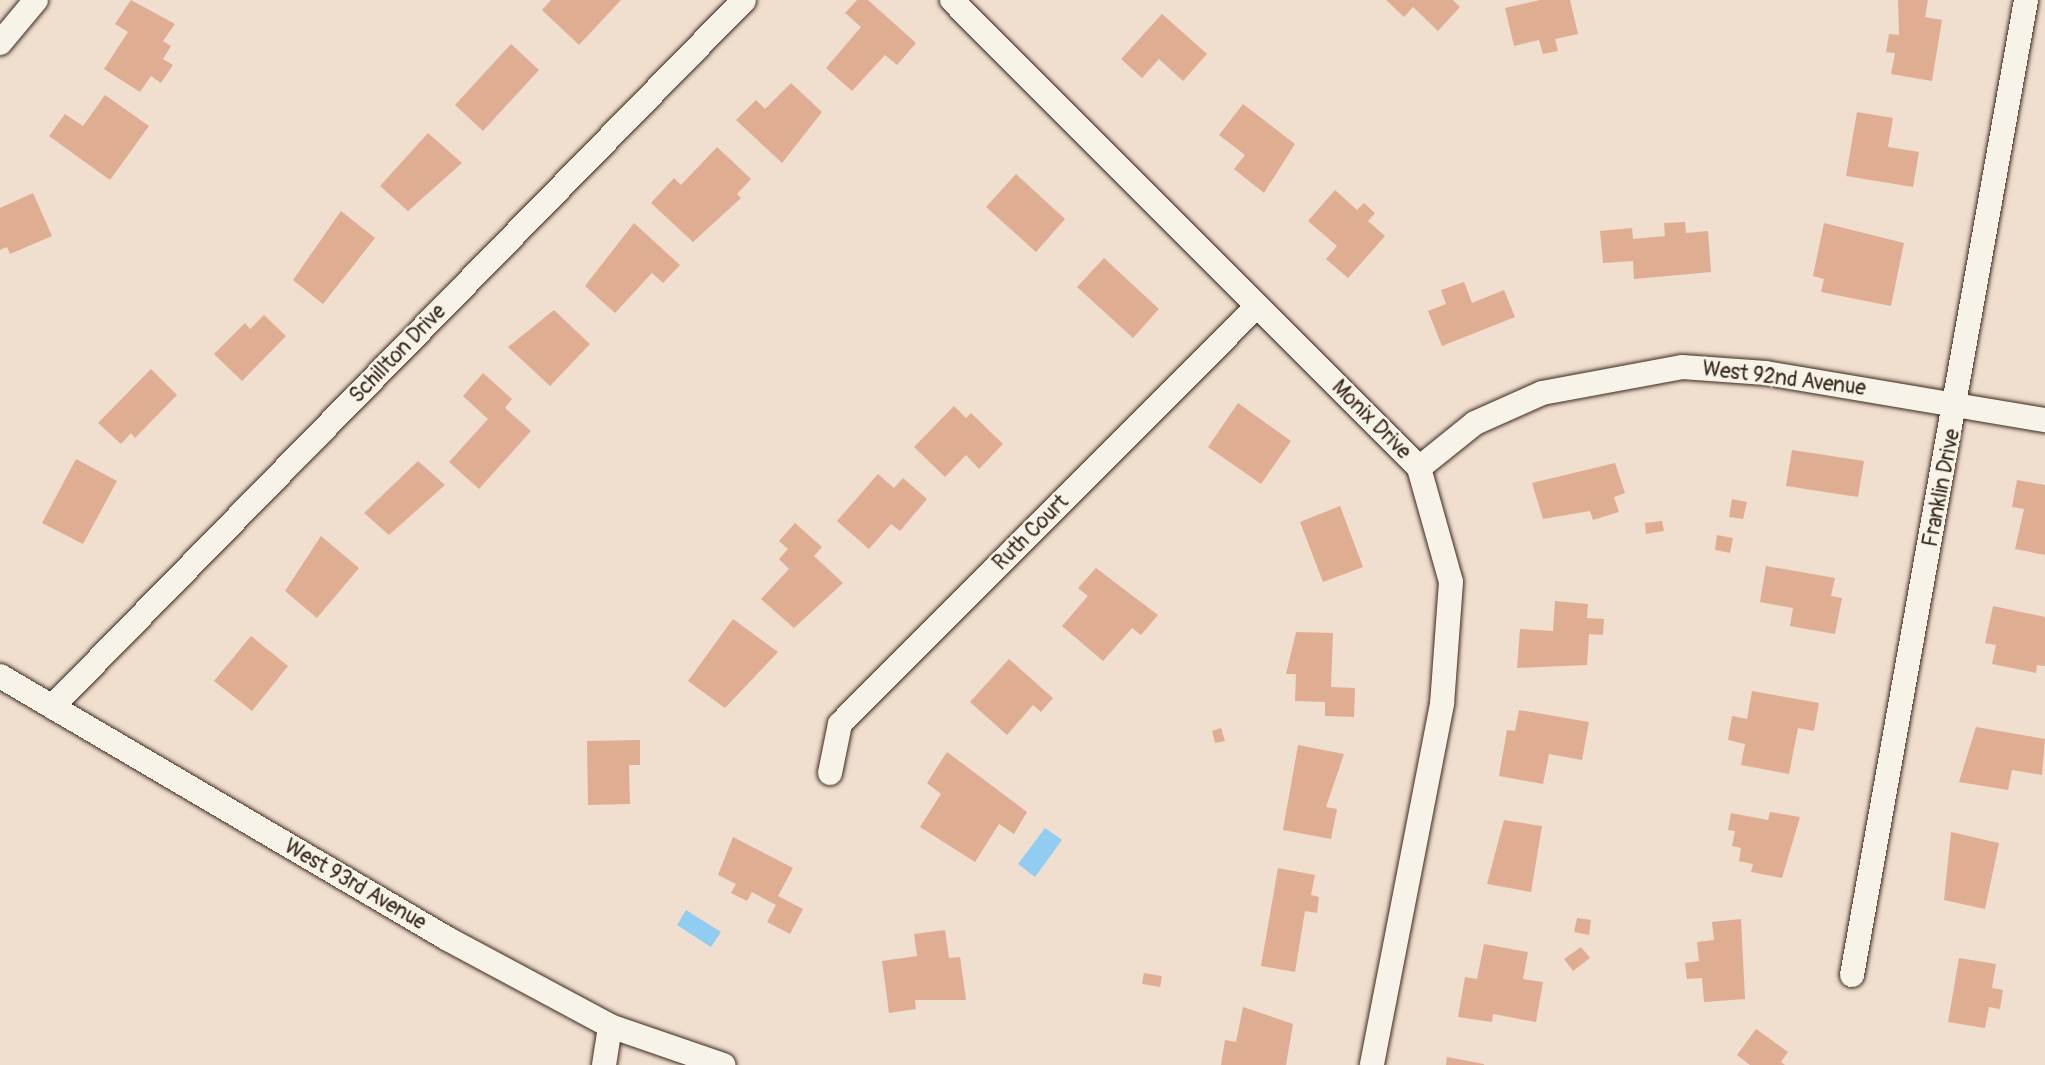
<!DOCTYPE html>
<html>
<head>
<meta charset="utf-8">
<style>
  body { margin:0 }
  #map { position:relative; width:2045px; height:1065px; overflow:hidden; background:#f0dece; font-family:Pangolin,sans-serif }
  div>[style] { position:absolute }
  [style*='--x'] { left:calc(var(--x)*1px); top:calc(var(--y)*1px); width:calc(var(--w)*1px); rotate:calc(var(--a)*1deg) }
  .water>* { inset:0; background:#91ccf1 }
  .building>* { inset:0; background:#dfae92 }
  .roads { filter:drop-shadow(0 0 2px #3b2a1e) drop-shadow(0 0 2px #3b2a1e) }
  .minor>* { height:24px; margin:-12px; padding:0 12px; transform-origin:12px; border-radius:12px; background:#f7f3e8 }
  span { translate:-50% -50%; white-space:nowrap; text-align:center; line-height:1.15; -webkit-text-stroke:5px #f7f3e8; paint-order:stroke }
  .street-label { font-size:21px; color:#3b2a1e }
</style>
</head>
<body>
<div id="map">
  <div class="water">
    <div style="clip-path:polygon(1045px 828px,1062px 840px,1035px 877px,1018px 864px)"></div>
    <div style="clip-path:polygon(686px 910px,721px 932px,711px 947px,677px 925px)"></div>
  </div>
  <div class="building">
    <div style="clip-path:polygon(131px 0,175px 24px,163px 41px,171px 46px,163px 59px,173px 65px,161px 83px,151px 76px,140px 92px,104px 69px,128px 32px,115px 24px)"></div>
    <div style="clip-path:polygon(551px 0,621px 0,579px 45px,542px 10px)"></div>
    <div style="clip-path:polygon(857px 0,868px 0,916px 43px,897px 65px,885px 55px,852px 91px,826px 68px,861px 27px,845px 13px)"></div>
    <div style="clip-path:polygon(1386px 0,1453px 0,1460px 7px,1438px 31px,1413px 7px,1404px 17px)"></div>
    <div style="clip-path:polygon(1540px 0,1570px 0,1578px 34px,1555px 39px,1558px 51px,1543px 54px,1539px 40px,1514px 46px,1505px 8px)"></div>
    <div style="clip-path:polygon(1898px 0,1928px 0,1925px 17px,1942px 20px,1932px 81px,1891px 74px,1895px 53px,1886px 52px,1889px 34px,1899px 35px)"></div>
    <div style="clip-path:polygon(1162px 14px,1207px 54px,1183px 81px,1159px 59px,1142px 78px,1121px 59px)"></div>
    <div style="clip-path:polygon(511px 44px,539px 70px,483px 131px,455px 105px)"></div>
    <div style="clip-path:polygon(791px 83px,822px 112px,782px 163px,736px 120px,756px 100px,765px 109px)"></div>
    <div style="clip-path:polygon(105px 95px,149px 126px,110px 180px,49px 136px,65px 114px,83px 126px)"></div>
    <div style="clip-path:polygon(1243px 104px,1295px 144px,1264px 193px,1234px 169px,1245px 155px,1219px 135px)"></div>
    <div style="clip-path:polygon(1857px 112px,1893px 118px,1888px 147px,1919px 152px,1913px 187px,1846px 176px)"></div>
    <div style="clip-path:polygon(428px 133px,462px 163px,408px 211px,380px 186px)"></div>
    <div style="clip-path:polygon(717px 147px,751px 179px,737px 194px,741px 198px,693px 242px,651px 203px,674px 178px,681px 185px)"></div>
    <div style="clip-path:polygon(1016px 174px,1065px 219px,1036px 252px,986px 207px)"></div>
    <div style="clip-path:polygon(1335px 190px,1357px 210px,1364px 203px,1375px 213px,1368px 221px,1385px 236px,1348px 278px,1326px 259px,1337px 246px,1308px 221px)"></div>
    <div style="clip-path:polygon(33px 193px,52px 236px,10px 254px,7px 247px,0 250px,0 208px)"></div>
    <div style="clip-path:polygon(341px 211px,375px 238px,323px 304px,293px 280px)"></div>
    <div style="clip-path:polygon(1685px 222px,1686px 233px,1708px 231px,1711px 272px,1634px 279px,1633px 261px,1603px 263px,1600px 231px,1632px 228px,1633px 239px,1665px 236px,1664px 223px)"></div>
    <div style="clip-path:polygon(634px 223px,680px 265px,663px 283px,652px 273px,615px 313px,585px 286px)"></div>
    <div style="clip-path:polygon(1824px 223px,1904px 243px,1891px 306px,1821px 292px,1824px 279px,1813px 276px)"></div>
    <div style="clip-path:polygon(1104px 258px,1159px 309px,1133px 338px,1077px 287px)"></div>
    <div style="clip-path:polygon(1464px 282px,1472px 303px,1504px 290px,1515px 317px,1442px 346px,1428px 311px,1446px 304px,1441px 290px)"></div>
    <div style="clip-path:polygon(554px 310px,590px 344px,550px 386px,508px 347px)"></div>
    <div style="clip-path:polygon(264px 315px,286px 336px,242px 381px,214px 354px,245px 323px,250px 329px)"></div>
    <div style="clip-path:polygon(151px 369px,177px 395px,135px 438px,131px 433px,121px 444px,98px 423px)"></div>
    <div style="clip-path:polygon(483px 373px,512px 399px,505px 408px,531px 431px,479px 489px,449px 462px,488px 419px,463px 396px)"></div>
    <div style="clip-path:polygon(1238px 403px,1291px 441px,1261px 484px,1208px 447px)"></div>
    <div style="clip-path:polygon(954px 406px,966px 418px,971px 413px,1003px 444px,979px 469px,966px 455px,945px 477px,914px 447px)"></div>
    <div style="clip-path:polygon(1792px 450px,1864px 461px,1858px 497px,1786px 486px)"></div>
    <div style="clip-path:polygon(76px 459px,117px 481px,83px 544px,42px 523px)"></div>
    <div style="clip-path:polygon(418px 461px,445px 485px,389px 535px,364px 513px)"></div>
    <div style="clip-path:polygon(1615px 463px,1625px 493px,1614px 497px,1619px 512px,1593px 520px,1590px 511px,1543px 519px,1532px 483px)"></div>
    <div style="clip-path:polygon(878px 474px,894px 488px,903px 478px,927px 499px,900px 531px,891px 524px,869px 549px,837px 521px)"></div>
    <div style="clip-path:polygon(2017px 480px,2045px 485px,2045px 555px,2015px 549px,2024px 509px,2012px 507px)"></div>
    <div style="clip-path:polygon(1732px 499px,1747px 502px,1743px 519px,1729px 517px)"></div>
    <div style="clip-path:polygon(1340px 506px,1363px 567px,1323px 582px,1300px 522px)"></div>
    <div style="clip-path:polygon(1662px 521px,1664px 531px,1646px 534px,1645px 523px)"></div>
    <div style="clip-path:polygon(795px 523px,822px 547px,814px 556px,843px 583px,794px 628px,761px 599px,789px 569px,779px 559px,788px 549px,779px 541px)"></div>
    <div style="clip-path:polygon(1717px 535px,1733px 538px,1730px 553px,1715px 550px)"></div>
    <div style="clip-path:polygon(321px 536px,359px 568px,317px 618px,285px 591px)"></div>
    <div style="clip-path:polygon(1766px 566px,1835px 578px,1831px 596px,1842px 598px,1835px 634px,1790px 626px,1793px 608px,1760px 602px)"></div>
    <div style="clip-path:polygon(1096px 568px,1158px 615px,1141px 635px,1132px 628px,1103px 661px,1062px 626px,1088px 596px,1078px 588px)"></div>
    <div style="clip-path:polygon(1555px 601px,1588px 604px,1587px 618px,1604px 619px,1603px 635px,1589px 634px,1587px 665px,1517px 668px,1520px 629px,1553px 631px)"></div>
    <div style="clip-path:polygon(1993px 606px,2045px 617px,2045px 666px,2037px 665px,2036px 673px,1992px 664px,1996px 645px,1985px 643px)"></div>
    <div style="clip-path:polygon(733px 619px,778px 652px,725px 708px,688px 681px)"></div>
    <div style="clip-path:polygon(1296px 632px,1333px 633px,1331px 687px,1355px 688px,1354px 717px,1325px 716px,1325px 702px,1295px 701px,1296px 674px,1286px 674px)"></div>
    <div style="clip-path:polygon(251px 636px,288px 666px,252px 711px,214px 681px)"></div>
    <div style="clip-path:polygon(1009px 659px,1053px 698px,1041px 712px,1033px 705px,1007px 735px,970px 702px)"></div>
    <div style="clip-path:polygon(1752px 691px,1819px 703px,1814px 731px,1798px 728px,1789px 774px,1741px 765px,1745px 744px,1728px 740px,1732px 716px,1747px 719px)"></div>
    <div style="clip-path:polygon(1519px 710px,1589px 722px,1582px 760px,1549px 754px,1543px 784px,1499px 776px,1507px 730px,1515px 731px)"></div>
    <div style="clip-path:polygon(1976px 727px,2045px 739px,2042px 775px,2012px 770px,2008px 790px,1959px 782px)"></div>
    <div style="clip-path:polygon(1221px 728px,1225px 741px,1215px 743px,1212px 731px)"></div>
    <div style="clip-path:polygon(640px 740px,640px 765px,629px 765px,630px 804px,588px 805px,587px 741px)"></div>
    <div style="clip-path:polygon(1298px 745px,1344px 754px,1326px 807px,1337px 809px,1331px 839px,1283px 830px)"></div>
    <div style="clip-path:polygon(947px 752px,1027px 812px,1014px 834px,999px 824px,975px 862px,920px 827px,941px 794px,927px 783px)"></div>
    <div style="clip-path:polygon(1770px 812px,1800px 817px,1782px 878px,1751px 872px,1753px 864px,1739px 861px,1741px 848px,1732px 846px,1735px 831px,1728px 830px,1731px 813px,1768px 820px)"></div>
    <div style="clip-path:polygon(1504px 820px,1542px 826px,1531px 892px,1487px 884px)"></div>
    <div style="clip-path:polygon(1951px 832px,1999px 843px,1985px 909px,1944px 900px)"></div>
    <div style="clip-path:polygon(733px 837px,793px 868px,778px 896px,803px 909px,790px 934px,767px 922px,776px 905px,752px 892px,747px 901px,731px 893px,736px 884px,718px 875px)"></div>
    <div style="clip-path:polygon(1278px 868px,1315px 875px,1311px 895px,1319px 897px,1317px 913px,1305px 911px,1295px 972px,1261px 966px)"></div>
    <div style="clip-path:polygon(1577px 918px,1591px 920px,1589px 935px,1574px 932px)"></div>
    <div style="clip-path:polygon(1741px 919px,1745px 999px,1704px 1002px,1702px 978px,1687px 979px,1685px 963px,1699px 961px,1697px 942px,1714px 940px,1712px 922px)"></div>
    <div style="clip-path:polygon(945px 930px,949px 958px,960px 957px,966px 1000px,915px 1000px,916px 1009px,889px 1013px,882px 961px,917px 956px,914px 934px)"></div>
    <div style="clip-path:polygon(1484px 944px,1528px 952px,1523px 979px,1543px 982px,1536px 1022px,1493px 1014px,1492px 1022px,1458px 1017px,1465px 977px,1477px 979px)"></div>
    <div style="clip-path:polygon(1581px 947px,1590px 958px,1573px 971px,1564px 959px)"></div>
    <div style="clip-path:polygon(1959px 958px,1996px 964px,1992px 988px,2003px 990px,2000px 1009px,1989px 1007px,1985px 1028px,1948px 1022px)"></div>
    <div style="clip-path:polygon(1144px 973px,1162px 976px,1160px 987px,1142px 984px)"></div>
    <div style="clip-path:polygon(1243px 1007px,1293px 1024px,1286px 1065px,1221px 1065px,1225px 1040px,1236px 1042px)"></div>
    <div style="clip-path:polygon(1756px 1029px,1788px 1052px,1781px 1062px,1785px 1065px,1750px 1065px,1737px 1055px)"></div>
    <div style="clip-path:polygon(1447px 1057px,1484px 1064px,1484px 1065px,1446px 1065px)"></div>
  </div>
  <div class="roads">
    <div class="minor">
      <div style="--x:952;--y:0;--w:661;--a:45.06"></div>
      <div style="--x:1419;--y:468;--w:118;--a:74.3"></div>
      <div style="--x:1451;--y:582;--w:122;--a:94.2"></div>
      <div style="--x:1442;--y:704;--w:368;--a:101"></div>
      <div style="--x:0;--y:43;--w:56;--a:-50.1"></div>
      <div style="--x:1419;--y:468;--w:72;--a:-38.8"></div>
      <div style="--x:1475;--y:423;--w:73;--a:-24.1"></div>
      <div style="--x:1542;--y:393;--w:142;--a:-10.5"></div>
      <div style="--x:1682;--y:367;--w:84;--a:4.1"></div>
      <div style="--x:1766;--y:373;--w:283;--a:9.6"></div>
      <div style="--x:0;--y:676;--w:519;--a:30.42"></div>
      <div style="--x:448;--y:939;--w:184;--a:28.2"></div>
      <div style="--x:610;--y:1026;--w:120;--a:19"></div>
      <div style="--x:52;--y:707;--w:989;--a:-45.61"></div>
      <div style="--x:830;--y:773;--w:50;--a:-78.5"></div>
      <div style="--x:840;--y:724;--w:590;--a:-45.07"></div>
      <div style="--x:1852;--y:975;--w:990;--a:-79.88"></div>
      <div style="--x:604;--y:1065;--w:39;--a:-81"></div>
    </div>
  </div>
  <div class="street-label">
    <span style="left:398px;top:354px;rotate:-46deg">Schillton Drive</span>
    <span style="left:1784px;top:379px;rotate:7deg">West 92nd Avenue</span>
    <span style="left:1371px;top:420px;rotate:45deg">Monix Drive</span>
    <span style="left:1942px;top:488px;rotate:-79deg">Franklin Drive</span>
    <span style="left:1031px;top:533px;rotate:-45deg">Ruth Court</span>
    <span style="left:355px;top:885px;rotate:30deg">West 93rd Avenue</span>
  </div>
</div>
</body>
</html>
